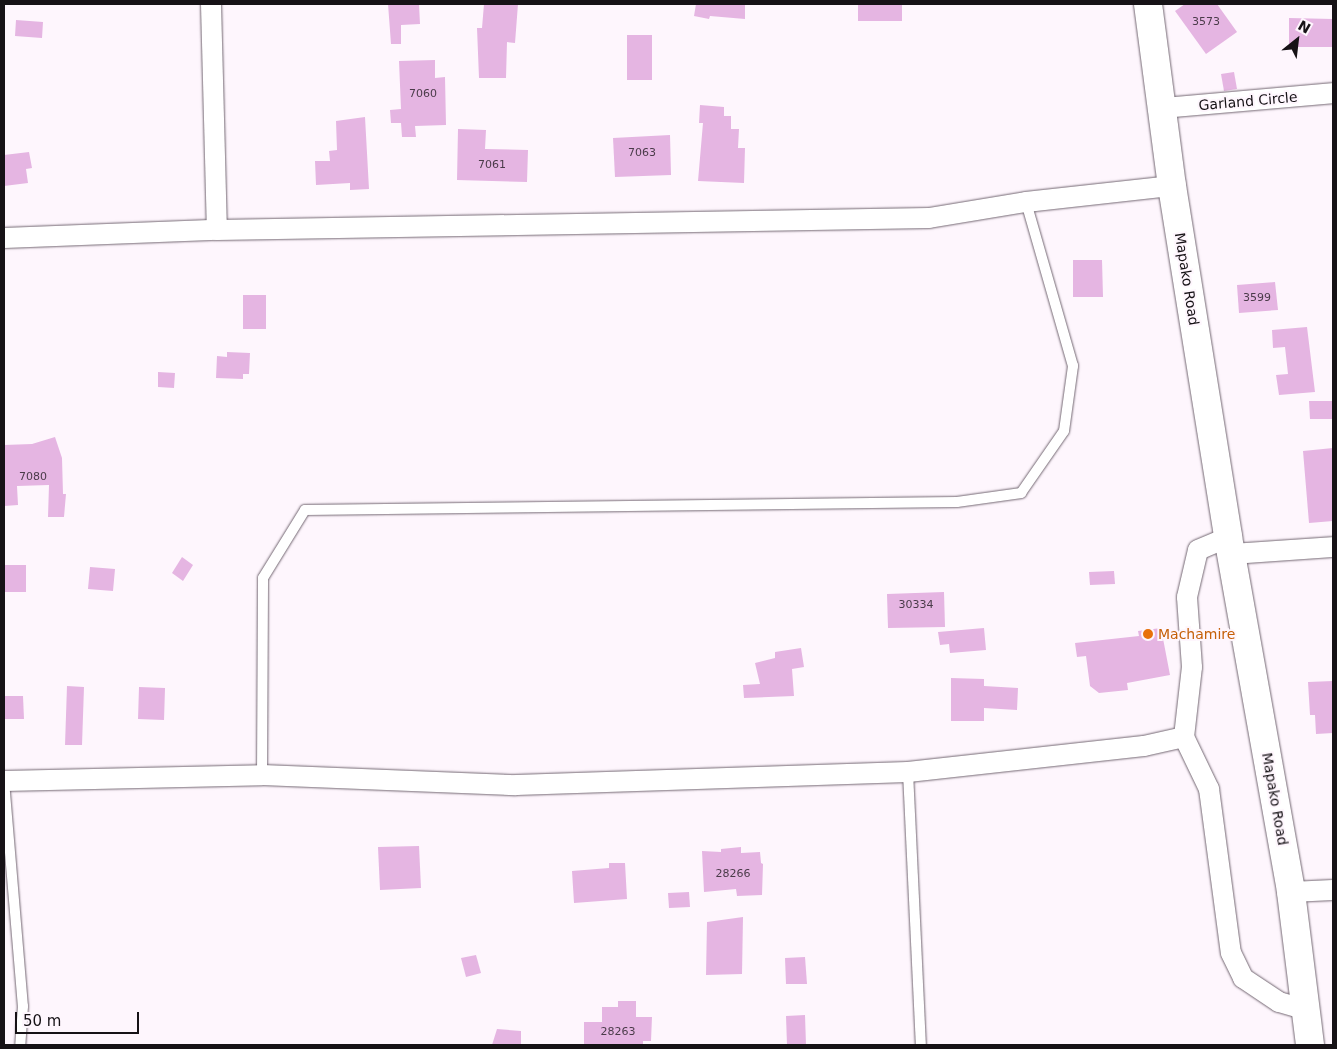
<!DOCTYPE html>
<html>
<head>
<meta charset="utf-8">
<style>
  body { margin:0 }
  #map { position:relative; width:1337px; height:1049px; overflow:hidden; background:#fef6fd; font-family:"DejaVu Sans",sans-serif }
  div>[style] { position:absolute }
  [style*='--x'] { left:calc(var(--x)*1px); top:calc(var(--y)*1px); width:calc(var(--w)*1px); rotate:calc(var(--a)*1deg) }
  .building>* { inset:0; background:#e5b5e2 }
  .roads { filter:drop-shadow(0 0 1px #746873) drop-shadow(0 0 1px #746873) }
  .lane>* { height:10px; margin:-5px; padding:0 5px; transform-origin:5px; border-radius:5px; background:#fff }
  .street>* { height:20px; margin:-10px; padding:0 10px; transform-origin:10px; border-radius:10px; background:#fff }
  .secondary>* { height:28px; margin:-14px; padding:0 14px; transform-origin:14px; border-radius:14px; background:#fff }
  .dots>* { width:14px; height:14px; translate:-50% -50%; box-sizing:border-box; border:2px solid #fef6fd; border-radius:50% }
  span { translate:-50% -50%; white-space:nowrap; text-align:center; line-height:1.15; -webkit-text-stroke:4px #fef6fd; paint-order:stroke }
  .number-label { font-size:11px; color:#4a3b49 }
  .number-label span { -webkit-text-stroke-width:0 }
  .street-label { font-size:14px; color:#161216 }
  .food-label { font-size:14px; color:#c56008 }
  .left { translate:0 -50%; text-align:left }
  .frame { position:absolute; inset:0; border:5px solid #161216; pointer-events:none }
  .north { position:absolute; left:1272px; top:15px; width:50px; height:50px; -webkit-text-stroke:4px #fef6fd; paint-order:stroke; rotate:29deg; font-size:14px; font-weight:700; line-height:20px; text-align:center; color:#161216 }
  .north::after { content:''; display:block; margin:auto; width:18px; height:22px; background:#161216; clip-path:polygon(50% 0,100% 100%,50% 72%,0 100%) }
  .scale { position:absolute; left:15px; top:1012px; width:124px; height:22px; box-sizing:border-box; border:2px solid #161216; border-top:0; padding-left:6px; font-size:15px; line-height:18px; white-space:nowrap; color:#161216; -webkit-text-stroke:4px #fef6fd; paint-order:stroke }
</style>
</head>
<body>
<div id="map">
  <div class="building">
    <div style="clip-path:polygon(388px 4px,419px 4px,420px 24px,401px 25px,401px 44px,391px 44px)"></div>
    <div style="clip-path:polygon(484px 4px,518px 4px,515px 43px,507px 42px,506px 78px,479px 78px,477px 28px,482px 28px)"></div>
    <div style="clip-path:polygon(696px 4px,745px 4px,745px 19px,710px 16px,709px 19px,694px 16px)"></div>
    <div style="clip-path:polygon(858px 4px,902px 4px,902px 21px,858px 21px)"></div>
    <div style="clip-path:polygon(1185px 4px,1217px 4px,1237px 32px,1206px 54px,1175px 11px)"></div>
    <div style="clip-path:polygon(1289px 18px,1333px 19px,1333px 47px,1289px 47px)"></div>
    <div style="clip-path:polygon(16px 20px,43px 22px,42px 38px,15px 36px)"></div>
    <div style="clip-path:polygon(627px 35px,652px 35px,652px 80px,627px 80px)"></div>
    <div style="clip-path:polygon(435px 60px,435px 78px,445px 77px,446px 125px,415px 126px,416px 137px,402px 137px,401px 123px,391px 123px,390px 110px,401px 109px,399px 61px)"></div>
    <div style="clip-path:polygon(1234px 72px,1237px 89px,1224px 91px,1221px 74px)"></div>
    <div style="clip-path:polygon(700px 105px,724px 107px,724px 116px,731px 116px,731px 129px,739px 129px,738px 148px,745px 148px,744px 183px,698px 181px,703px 123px,699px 123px)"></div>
    <div style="clip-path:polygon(365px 117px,369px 189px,350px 190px,350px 183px,316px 185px,315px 161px,330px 161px,329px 151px,337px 150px,336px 121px)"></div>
    <div style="clip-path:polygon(458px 129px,486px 130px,485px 149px,528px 150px,527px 182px,457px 180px)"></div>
    <div style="clip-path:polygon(670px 135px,671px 175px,615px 177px,613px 138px)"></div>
    <div style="clip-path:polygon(29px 152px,32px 168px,26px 169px,28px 183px,4px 186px,4px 155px)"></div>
    <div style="clip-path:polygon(1073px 260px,1102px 260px,1103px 297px,1073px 297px)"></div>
    <div style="clip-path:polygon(1275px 282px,1278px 310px,1239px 313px,1237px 285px)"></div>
    <div style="clip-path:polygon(243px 295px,266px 295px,266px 329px,243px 329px)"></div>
    <div style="clip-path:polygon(1307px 327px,1315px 392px,1279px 395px,1276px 375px,1288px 374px,1285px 347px,1273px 348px,1272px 330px)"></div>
    <div style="clip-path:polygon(227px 352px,250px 353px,249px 374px,243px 374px,243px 379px,216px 378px,217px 356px,227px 357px)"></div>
    <div style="clip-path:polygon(158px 372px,175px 373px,174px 388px,158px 387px)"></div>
    <div style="clip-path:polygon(1309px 401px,1333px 401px,1333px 419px,1310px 419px)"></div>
    <div style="clip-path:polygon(55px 437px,62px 458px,63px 494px,66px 494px,64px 517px,48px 517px,49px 485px,17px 486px,18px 505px,4px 506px,4px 445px,32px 444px)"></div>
    <div style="clip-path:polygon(1333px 448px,1333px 521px,1309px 523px,1303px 451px)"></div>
    <div style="clip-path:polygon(182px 557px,193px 565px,183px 581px,172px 573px)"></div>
    <div style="clip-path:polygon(4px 565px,26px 565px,26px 592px,4px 592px)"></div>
    <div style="clip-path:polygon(90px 567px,115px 569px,113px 591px,88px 589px)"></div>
    <div style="clip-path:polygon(1114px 571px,1115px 584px,1090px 585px,1089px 572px)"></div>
    <div style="clip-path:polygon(944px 592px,945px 627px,888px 628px,887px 594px)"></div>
    <div style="clip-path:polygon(984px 628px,986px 650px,950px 653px,949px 644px,940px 645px,938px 632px)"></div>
    <div style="clip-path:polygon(1161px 628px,1170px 675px,1127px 683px,1128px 690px,1099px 693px,1090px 686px,1086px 656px,1077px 657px,1075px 643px,1139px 636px,1138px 631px)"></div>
    <div style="clip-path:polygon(801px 648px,804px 667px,792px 669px,794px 696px,744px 698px,743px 685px,760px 684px,755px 663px,775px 658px,775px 652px)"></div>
    <div style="clip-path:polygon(951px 678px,984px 679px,984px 686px,1018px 688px,1017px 710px,984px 708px,984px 721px,951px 721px)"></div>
    <div style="clip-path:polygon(1333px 681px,1333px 733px,1316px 734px,1315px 715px,1310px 715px,1308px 682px)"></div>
    <div style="clip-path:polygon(67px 686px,84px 687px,82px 745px,65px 745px)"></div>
    <div style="clip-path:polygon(139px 687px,165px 688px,164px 720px,138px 719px)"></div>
    <div style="clip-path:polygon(4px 696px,23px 696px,24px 719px,4px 719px)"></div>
    <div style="clip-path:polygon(419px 846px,421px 888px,380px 890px,378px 847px)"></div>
    <div style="clip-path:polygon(741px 847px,741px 853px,760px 852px,761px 863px,763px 864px,762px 895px,737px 896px,736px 889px,704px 892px,702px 851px,721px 852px,721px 849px)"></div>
    <div style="clip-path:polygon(609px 863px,625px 863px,627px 899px,574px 903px,572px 871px,609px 868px)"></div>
    <div style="clip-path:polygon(689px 892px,690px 907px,669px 908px,668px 893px)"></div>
    <div style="clip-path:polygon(743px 917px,742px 974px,706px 975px,707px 922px)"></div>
    <div style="clip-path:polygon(476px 955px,481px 973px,466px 977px,461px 958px)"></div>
    <div style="clip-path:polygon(805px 957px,807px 984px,786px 984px,785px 958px)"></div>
    <div style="clip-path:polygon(618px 1001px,636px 1001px,636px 1017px,652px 1017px,651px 1041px,643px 1041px,643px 1045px,584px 1045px,584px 1022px,602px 1022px,602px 1007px,618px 1007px)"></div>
    <div style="clip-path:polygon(805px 1015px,806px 1045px,787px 1045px,786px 1016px)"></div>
    <div style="clip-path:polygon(497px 1029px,521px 1031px,521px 1045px,492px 1045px)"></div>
  </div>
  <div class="roads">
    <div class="lane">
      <div style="--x:908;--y:772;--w:273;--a:87.3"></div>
      <div style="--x:262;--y:775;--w:197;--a:-89.7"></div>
      <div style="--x:263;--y:578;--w:80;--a:-58.3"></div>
      <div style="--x:305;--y:510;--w:652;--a:-0.7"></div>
      <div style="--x:957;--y:502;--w:65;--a:-8"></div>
      <div style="--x:1021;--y:493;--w:75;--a:-55.3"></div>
      <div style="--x:1064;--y:431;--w:66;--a:-82.1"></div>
      <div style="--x:1073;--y:366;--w:171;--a:-106"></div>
      <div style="--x:4;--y:781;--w:226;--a:85.2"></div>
      <div style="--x:23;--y:1006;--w:39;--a:94"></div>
    </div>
    <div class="street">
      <div style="--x:211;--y:4;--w:226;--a:88.5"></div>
      <div style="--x:1163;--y:108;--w:171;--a:-5"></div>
      <div style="--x:4;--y:238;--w:213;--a:-2.2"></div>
      <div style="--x:217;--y:230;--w:712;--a:-0.97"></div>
      <div style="--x:929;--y:218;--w:98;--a:-9.4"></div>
      <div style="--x:1026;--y:202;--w:147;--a:-6.3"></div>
      <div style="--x:1231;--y:554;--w:102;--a:-3.9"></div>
      <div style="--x:1184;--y:737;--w:58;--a:64.3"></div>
      <div style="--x:1209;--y:789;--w:165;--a:82.4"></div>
      <div style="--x:1231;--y:953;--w:28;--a:64"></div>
      <div style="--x:1243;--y:978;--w:43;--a:33.7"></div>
      <div style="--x:1279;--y:1002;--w:26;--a:16"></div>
      <div style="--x:4;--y:781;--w:258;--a:-1.3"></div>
      <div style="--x:262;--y:775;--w:254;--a:2.3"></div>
      <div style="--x:516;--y:785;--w:392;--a:-1.9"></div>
      <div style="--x:908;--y:772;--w:237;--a:-6.3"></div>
      <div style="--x:1144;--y:746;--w:41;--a:-12.7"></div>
      <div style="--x:1184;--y:737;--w:70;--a:-83.5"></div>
      <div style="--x:1192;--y:667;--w:70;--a:-94.1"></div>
      <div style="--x:1187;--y:597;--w:48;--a:-76.8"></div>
      <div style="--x:1198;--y:550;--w:33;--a:-23"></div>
      <div style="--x:1291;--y:892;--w:42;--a:-2.7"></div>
    </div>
    <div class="secondary">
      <div style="--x:1148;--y:4;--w:184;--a:82.5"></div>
      <div style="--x:1172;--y:186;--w:355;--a:80.9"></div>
      <div style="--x:1228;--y:537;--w:361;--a:79.9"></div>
      <div style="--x:1291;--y:892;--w:154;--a:82.9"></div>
    </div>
  </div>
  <div class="dots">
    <div style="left:1148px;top:634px;background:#e8710a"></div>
  </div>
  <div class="number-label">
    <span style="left:1206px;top:22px">3573</span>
    <span style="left:423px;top:94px">7060</span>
    <span style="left:642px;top:153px">7063</span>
    <span style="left:492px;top:165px">7061</span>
    <span style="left:1257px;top:298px">3599</span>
    <span style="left:33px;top:477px">7080</span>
    <span style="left:916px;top:605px">30334</span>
    <span style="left:733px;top:874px">28266</span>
    <span style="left:618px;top:1032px">28263</span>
  </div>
  <div class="street-label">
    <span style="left:1248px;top:101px;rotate:-5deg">Garland Circle</span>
    <span style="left:1187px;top:279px;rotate:81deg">Mapako Road</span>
    <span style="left:1275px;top:799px;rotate:80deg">Mapako Road</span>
  </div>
  <div class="food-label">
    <span class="left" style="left:1158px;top:634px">Machamire</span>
  </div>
  <div class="frame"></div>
  <div class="north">N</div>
  <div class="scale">50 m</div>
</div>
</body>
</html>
